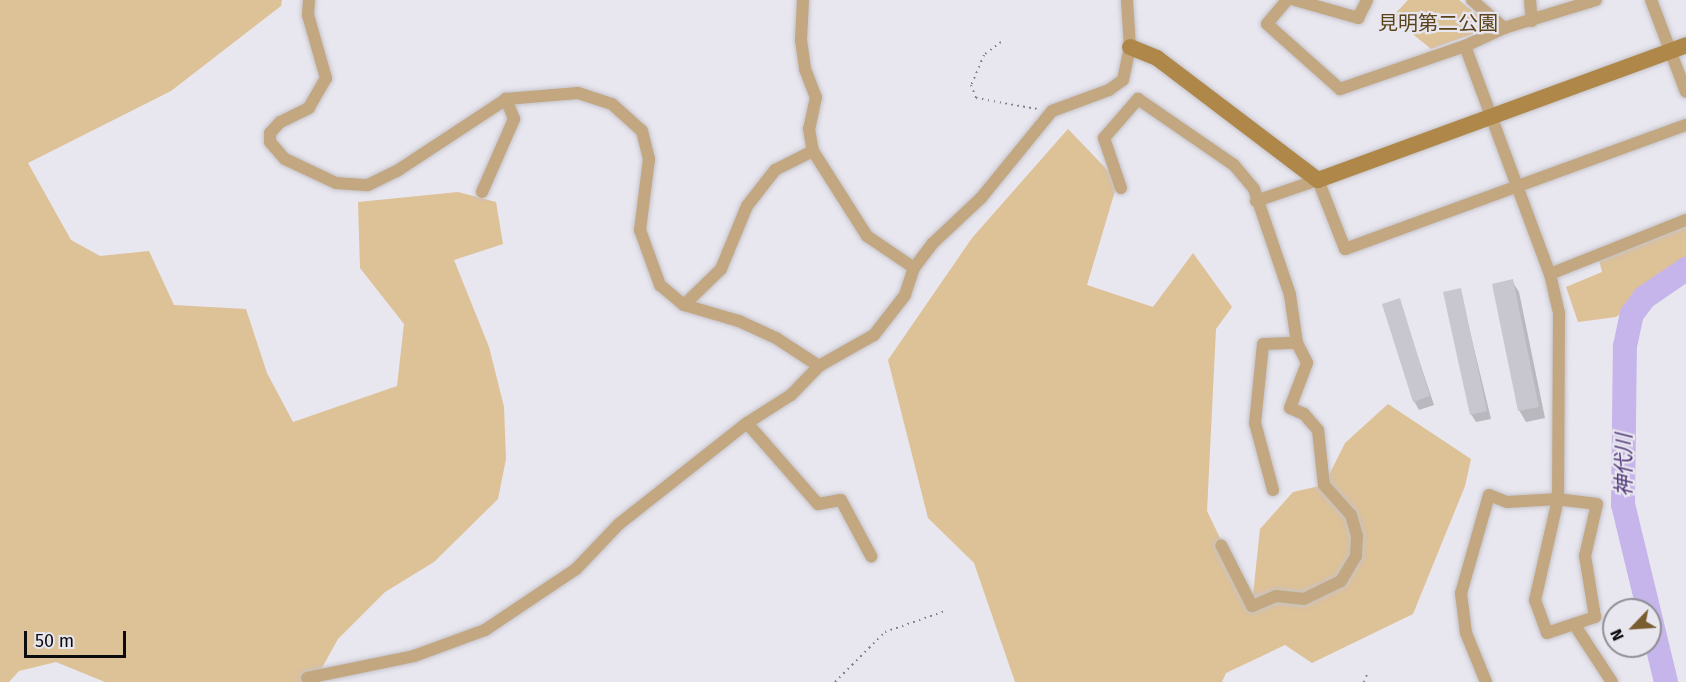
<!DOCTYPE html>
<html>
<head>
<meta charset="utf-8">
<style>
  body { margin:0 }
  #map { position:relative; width:1686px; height:682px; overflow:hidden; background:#e8e6ee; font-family:"Fira Sans","Noto Sans JP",sans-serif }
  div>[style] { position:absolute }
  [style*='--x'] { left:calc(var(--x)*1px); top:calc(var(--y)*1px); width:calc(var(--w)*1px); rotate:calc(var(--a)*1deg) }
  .green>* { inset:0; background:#ddc197 }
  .shadow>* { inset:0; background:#0003 }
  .river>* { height:24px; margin:-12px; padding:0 12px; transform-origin:12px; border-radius:12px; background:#c6b5eb }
  .building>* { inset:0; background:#c8c6ce }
  .path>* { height:2px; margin-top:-1px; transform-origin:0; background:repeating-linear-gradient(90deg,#838187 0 1.5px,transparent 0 6px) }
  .roads { filter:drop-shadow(0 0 2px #c5c3ca) drop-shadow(0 0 2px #c5c3ca) }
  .street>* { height:12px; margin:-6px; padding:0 6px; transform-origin:6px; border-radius:6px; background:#c2a780 }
  .secondary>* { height:16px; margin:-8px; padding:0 8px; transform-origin:8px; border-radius:8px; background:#ae8749 }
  span { translate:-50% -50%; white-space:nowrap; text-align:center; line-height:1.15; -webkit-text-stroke:4.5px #e8e6ee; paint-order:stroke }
  .park-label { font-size:20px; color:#5a431b }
  .water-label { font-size:21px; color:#513879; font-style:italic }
  .north { position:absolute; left:1602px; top:598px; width:60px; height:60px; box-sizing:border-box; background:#e8e6ee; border:2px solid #908e94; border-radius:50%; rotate:245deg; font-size:16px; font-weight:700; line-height:24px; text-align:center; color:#0c0b0e }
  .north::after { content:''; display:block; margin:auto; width:21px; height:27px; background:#795d30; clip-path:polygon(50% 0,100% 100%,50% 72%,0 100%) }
  .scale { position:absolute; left:24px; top:631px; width:102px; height:27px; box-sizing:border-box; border:3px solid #0c0b0e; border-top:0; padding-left:8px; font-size:18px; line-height:21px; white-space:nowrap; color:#0c0b0e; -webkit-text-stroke:4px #e8e6ee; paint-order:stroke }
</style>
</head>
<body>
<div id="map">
  <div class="green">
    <div style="clip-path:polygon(0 0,282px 0,281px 6px,171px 91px,28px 163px,71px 240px,100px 256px,149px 251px,174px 305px,246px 309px,267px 373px,293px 422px,397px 386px,404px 324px,360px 268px,358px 202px,458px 192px,496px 202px,503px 244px,454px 260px,489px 347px,504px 407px,506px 459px,498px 499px,434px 562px,385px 592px,338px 639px,314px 682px,105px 682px,56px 662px,19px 671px,9px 682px,0 682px)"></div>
    <div style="clip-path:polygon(1408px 0,1459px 0,1492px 27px,1431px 49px,1392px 17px)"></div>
    <div style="clip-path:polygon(1068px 129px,1118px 181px,1087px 285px,1153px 307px,1193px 253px,1232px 307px,1216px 329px,1207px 511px,1252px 604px,1260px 529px,1293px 492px,1324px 485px,1345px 443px,1388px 404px,1471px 459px,1465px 486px,1413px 614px,1312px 663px,1285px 645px,1226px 673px,1222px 682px,1015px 682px,974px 563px,928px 518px,888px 360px,972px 238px)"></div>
    <div style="clip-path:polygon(1686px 220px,1686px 270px,1616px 317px,1578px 322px,1566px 287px,1602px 272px,1598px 256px)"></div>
  </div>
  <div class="shadow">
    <div style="clip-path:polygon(1512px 281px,1519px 292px,1545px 418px,1526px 422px,1519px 410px)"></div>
    <div style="clip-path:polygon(1460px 290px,1491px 419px,1476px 422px,1471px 414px)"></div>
    <div style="clip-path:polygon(1399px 300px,1434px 405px,1419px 410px,1414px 401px)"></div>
  </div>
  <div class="river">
    <div style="--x:1666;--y:682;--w:183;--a:-103.6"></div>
    <div style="--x:1623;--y:504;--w:158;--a:-89.3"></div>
    <div style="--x:1625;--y:346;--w:33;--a:-78"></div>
    <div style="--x:1632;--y:314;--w:21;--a:-53"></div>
    <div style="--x:1645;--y:297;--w:50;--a:-34.3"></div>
  </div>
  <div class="building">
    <div style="clip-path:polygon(1513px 279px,1539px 407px,1518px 411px,1492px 284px)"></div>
    <div style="clip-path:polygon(1461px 288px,1487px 411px,1470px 415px,1443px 292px)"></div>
    <div style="clip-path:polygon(1400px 298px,1430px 396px,1413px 402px,1382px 304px)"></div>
  </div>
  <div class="path">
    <div style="--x:1001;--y:42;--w:21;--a:143"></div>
    <div style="--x:984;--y:55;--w:33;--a:113"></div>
    <div style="--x:971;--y:85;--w:14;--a:69"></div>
    <div style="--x:976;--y:98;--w:62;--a:10.2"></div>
    <div style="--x:835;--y:682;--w:71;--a:-45"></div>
    <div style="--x:885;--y:632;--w:64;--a:-19.3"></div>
    <div style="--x:1364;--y:682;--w:9;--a:-69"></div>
  </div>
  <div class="roads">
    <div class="street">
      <div style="--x:309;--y:0;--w:15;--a:94"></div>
      <div style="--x:308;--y:15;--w:66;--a:74.1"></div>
      <div style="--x:326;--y:78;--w:34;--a:120"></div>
      <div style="--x:309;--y:108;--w:32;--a:154"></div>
      <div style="--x:280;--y:122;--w:15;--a:132"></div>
      <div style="--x:270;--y:133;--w:9;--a:90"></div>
      <div style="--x:270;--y:142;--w:23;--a:49"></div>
      <div style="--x:285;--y:159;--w:56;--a:25.2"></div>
      <div style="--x:336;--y:183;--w:32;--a:4"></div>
      <div style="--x:368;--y:185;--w:32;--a:-26"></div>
      <div style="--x:397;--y:171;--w:131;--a:-33.4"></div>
      <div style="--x:506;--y:99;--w:72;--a:-4.8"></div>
      <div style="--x:578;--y:93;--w:36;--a:18"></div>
      <div style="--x:612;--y:104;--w:40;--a:42"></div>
      <div style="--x:642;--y:131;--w:29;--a:76"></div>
      <div style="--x:649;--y:159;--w:72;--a:97.2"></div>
      <div style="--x:640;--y:230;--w:59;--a:70"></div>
      <div style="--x:660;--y:285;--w:31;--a:40"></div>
      <div style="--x:684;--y:305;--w:57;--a:16.2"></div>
      <div style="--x:739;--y:321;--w:41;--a:24.7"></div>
      <div style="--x:776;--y:338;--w:51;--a:33.1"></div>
      <div style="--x:819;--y:366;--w:63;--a:-29.4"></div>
      <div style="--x:874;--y:335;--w:51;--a:-52.2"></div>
      <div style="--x:905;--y:295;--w:28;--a:-72"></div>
      <div style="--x:914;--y:268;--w:30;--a:-53"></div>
      <div style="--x:932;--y:244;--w:67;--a:-43.2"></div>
      <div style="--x:981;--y:198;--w:112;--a:-50.8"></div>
      <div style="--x:1052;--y:111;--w:61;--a:-20.2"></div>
      <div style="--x:1109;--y:90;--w:17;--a:-36"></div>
      <div style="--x:1123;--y:80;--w:34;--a:-78"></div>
      <div style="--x:1130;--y:47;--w:47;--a:-93.7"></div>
      <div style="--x:803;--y:0;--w:40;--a:92.9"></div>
      <div style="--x:801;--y:40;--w:29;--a:82"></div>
      <div style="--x:805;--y:69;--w:30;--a:69"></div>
      <div style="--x:816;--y:97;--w:33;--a:102"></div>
      <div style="--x:809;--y:129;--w:22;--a:80"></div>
      <div style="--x:813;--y:151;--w:101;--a:57.6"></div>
      <div style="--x:867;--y:236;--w:57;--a:34.2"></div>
      <div style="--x:1287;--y:0;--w:31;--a:130"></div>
      <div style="--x:1267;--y:24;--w:98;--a:41.7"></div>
      <div style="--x:1340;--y:89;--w:132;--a:-19"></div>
      <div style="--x:1465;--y:46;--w:43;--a:-24.8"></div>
      <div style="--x:1504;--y:28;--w:96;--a:-16.9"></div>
      <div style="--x:1295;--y:0;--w:66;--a:15.9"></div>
      <div style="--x:1358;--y:18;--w:20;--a:-63"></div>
      <div style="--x:1472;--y:0;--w:43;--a:41.2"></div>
      <div style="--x:1530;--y:0;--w:21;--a:85"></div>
      <div style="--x:1651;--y:0;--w:98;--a:69.2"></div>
      <div style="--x:1465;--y:46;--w:243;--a:69.6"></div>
      <div style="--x:1550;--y:274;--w:40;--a:77"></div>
      <div style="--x:1559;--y:313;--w:186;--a:90.3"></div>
      <div style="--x:1558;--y:499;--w:104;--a:102.8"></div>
      <div style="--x:1535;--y:600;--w:35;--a:70"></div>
      <div style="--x:1547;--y:633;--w:51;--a:-18.4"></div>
      <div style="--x:1595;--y:617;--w:62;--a:-99.3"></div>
      <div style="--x:1585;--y:556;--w:53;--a:-77"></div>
      <div style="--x:1597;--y:504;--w:39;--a:-173"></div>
      <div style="--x:1558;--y:499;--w:51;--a:176.6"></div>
      <div style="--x:1507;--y:502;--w:19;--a:-159"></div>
      <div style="--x:1489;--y:495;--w:102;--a:105.9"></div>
      <div style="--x:1461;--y:593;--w:40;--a:82.9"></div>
      <div style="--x:1466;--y:633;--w:53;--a:67.8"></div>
      <div style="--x:1121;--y:188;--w:53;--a:-108.8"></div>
      <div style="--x:1104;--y:138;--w:52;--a:-48.9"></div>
      <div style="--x:1138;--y:99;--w:116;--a:34.5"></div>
      <div style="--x:1234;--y:165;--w:31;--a:50"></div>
      <div style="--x:1254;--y:189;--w:112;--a:71.2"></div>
      <div style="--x:1290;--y:295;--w:49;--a:81.7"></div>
      <div style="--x:1297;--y:343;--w:22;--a:63"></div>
      <div style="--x:1307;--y:363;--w:48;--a:110.7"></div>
      <div style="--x:1290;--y:408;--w:15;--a:23"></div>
      <div style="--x:1304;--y:414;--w:21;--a:49"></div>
      <div style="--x:1318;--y:430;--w:55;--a:83.8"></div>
      <div style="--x:1324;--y:485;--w:40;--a:48"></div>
      <div style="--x:1351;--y:515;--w:22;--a:74"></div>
      <div style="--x:1357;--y:536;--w:20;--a:93"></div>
      <div style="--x:1356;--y:556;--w:29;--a:121"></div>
      <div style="--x:1341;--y:581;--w:41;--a:154.1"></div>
      <div style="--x:1304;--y:599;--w:28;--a:-174"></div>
      <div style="--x:1276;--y:596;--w:26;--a:157"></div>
      <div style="--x:1252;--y:606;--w:68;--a:-116.9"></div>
      <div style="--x:482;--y:192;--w:80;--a:-66.3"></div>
      <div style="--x:514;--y:119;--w:22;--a:-112"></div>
      <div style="--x:1256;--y:201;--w:65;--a:-18.7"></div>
      <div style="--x:1318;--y:180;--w:74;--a:68.6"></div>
      <div style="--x:1345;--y:249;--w:363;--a:-20"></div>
      <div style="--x:1550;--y:274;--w:146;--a:-21.7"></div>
      <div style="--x:684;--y:305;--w:52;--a:-44.2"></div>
      <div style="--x:721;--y:269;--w:68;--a:-67.6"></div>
      <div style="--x:747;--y:206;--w:46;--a:-52.1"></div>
      <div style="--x:775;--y:170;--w:42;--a:-26.6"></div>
      <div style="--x:747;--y:423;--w:108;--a:48.8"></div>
      <div style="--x:818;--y:504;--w:23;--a:-10"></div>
      <div style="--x:841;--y:500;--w:64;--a:61.8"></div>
      <div style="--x:1273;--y:490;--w:69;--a:-105"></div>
      <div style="--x:1255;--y:423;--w:79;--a:-84.2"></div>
      <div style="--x:1263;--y:344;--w:34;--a:-2"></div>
      <div style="--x:1574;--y:624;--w:69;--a:56.8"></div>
      <div style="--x:307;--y:678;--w:109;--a:-11.6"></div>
      <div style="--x:414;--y:656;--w:76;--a:-20.1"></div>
      <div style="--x:485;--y:630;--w:110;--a:-33.8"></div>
      <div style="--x:576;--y:569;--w:62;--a:-46.3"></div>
      <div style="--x:619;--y:524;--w:163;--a:-38.3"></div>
      <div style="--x:747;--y:423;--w:52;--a:-32.5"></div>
      <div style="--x:791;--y:395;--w:40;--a:-46"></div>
    </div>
    <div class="secondary">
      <div style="--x:1130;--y:47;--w:29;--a:22"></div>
      <div style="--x:1157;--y:58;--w:202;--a:37.2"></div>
      <div style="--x:1318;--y:180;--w:392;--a:-20.1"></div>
    </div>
  </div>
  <div class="park-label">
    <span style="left:1438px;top:23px">見明第二公園</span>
  </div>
  <div class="water-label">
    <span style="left:1624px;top:465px;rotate:-90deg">神代川</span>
  </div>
  <div class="north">N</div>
  <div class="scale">50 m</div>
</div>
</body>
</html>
